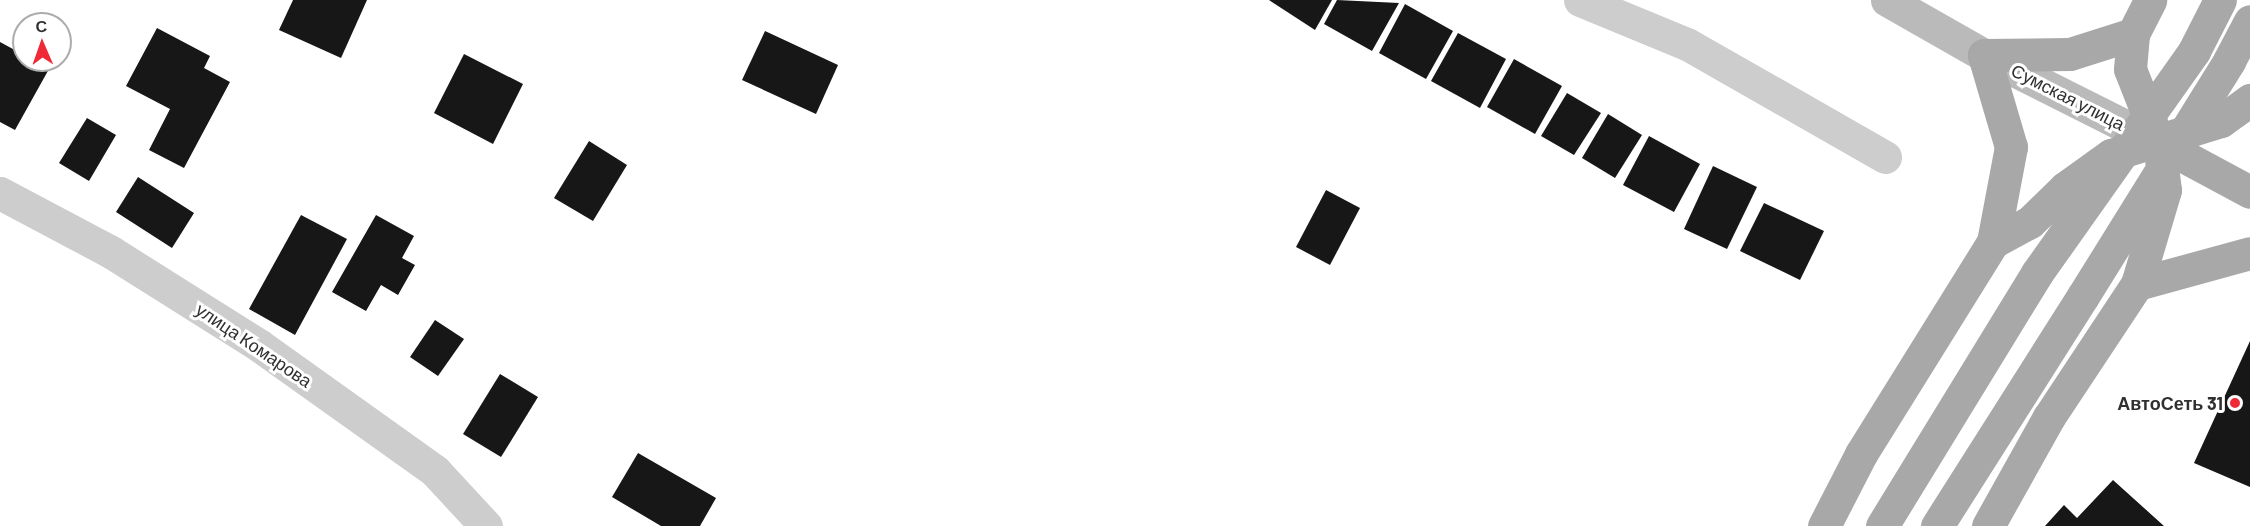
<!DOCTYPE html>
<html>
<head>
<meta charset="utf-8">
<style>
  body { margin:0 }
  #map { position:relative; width:2250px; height:526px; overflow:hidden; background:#fff; font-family:Barlow,sans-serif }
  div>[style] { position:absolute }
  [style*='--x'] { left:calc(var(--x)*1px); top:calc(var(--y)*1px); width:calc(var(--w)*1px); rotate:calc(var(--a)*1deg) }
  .building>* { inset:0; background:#171717 }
  .street>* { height:33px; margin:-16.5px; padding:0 16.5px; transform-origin:16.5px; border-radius:16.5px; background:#cdcdcd }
  .secondary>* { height:33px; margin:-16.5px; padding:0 16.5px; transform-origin:16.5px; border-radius:16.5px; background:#bababa }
  .primary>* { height:33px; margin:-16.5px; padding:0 16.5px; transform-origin:16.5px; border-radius:16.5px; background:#a8a8a8 }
  .primary-bridge>* { height:33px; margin:-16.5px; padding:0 16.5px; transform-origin:16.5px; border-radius:16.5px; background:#a8a8a8 }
  .dots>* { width:16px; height:16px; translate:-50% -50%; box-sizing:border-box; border:3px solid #fff; border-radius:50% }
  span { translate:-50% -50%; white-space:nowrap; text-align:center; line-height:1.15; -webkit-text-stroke:6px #fff; paint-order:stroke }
  .street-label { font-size:18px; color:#303030 }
  .poi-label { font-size:18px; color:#303030; font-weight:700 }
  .right { translate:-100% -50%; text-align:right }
  .north { position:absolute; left:12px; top:12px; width:60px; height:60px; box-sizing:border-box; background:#fff; border:2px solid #acacac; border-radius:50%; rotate:358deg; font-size:16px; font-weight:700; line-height:24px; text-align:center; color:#303030 }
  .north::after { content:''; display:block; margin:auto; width:21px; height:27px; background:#ef2a36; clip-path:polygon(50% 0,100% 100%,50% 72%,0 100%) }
</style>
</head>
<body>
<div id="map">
  <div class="building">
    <div style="clip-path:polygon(293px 0,367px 0,341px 58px,279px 30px)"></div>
    <div style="clip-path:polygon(1269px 0,1332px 0,1315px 30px)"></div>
    <div style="clip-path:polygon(1337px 0,1399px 3px,1372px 51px,1324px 24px)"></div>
    <div style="clip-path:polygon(1405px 4px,1453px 31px,1426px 79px,1379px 53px)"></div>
    <div style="clip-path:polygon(157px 28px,210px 56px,204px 68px,230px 82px,184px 168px,149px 150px,170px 109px,126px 86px)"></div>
    <div style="clip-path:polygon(765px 31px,838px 65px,816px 114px,742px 80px)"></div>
    <div style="clip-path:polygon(1458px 33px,1506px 59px,1480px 108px,1431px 81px)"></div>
    <div style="clip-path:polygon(0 42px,24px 55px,24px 60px,49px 69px,15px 130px,0 122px)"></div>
    <div style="clip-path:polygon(464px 54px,523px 84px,493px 144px,434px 113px)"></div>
    <div style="clip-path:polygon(1514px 59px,1562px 86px,1535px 134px,1487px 107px)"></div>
    <div style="clip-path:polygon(1567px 93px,1601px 113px,1574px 155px,1541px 136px)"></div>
    <div style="clip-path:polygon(1608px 114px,1642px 135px,1615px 178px,1582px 158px)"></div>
    <div style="clip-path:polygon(87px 118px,116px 135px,89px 181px,59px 163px)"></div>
    <div style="clip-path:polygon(1649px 136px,1700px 164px,1674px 212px,1623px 185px)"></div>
    <div style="clip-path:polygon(589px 141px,627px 165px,593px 221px,554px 198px)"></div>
    <div style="clip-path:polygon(1713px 166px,1757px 187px,1727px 249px,1684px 229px)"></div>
    <div style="clip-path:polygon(138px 177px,194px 213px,172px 248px,116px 212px)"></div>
    <div style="clip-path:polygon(1326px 190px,1360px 208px,1330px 265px,1296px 247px)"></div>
    <div style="clip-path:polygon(1764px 203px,1824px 231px,1800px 280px,1740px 251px)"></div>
    <div style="clip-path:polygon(301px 215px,347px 239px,295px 335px,249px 309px)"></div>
    <div style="clip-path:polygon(376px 215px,414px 236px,402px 258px,415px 265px,398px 295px,381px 285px,366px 311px,332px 292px)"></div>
    <div style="clip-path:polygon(435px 320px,464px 339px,438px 376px,410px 357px)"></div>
    <div style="clip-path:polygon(2250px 341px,2250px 487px,2194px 463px)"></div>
    <div style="clip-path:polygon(500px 374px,538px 397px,501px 457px,463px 434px)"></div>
    <div style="clip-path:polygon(638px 453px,716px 498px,700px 526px,661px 526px,612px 497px)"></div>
    <div style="clip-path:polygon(2113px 480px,2164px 526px,2045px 526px,2064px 505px,2077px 518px)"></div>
  </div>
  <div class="street">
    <div style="--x:1580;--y:0;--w:116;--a:22.4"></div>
    <div style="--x:1687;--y:44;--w:228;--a:29.7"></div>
    <div style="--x:0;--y:193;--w:126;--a:28"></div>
    <div style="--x:111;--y:252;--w:176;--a:32.2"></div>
    <div style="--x:260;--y:346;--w:215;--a:35.5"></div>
    <div style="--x:435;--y:471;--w:75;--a:47.2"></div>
  </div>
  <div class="secondary">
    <div style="--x:1887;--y:0;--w:112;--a:29.6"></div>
    <div style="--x:1984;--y:55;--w:196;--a:26.7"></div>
  </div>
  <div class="primary">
    <div style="--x:2194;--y:51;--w:57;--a:-63"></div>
    <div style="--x:2229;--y:61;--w:45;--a:-62.3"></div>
    <div style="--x:2159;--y:143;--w:103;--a:28.3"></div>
    <div style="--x:1993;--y:242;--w:42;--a:-28.4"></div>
    <div style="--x:2030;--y:222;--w:49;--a:-44.2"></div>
    <div style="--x:2065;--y:188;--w:57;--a:-35.7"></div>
    <div style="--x:2111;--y:155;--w:115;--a:-17.2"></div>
    <div style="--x:2221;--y:121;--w:36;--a:-36"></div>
    <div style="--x:2137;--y:284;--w:117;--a:-15.3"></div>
    <div style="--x:1824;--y:526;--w:81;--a:-62.8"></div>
    <div style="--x:1861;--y:454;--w:250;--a:-58.1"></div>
    <div style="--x:1993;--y:242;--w:97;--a:-79.3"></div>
    <div style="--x:2011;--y:147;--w:96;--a:-106.4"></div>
    <div style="--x:1984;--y:55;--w:86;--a:-0.7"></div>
    <div style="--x:2070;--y:54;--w:66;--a:-17.6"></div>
    <div style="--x:2133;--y:34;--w:38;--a:-63"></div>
    <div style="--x:1882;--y:526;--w:297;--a:-58.5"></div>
    <div style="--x:1937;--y:526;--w:272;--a:-57.6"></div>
    <div style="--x:1988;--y:526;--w:125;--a:-60.8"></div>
    <div style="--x:2049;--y:417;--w:159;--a:-56.5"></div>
    <div style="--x:2137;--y:284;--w:98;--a:-73.4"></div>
    <div style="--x:2165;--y:190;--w:47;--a:-97.3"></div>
    <div style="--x:2159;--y:143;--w:79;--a:-111.4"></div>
    <div style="--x:2130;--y:69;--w:35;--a:-85"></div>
  </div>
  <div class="primary-bridge">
    <div style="--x:2037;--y:273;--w:272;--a:-54.7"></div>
    <div style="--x:2083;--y:296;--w:277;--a:-58.1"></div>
  </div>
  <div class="dots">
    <div style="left:2235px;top:403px;background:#ef2a36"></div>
  </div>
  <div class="street-label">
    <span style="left:2068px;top:97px;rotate:27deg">Сумская улица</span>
    <span style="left:254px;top:345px;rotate:34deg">улица Комарова</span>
  </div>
  <div class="poi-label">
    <span class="right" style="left:2223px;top:403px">АвтоСеть 31</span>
  </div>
  <div class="north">С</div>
</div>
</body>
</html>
